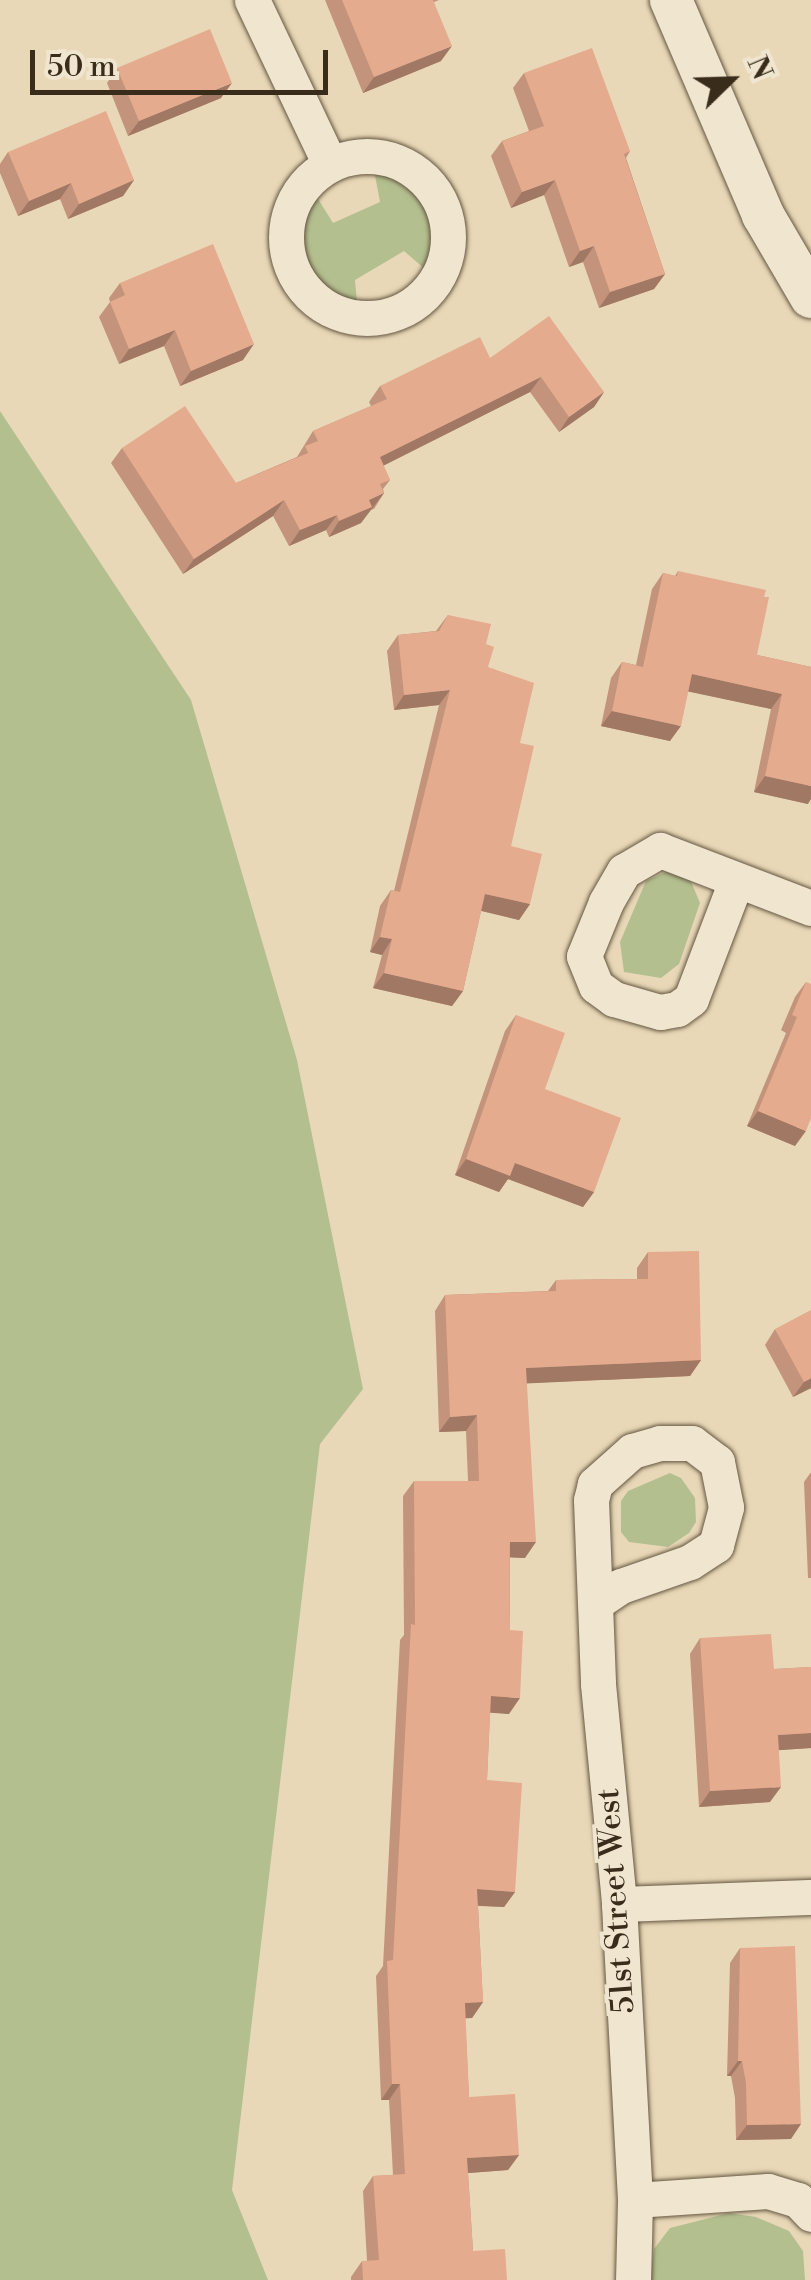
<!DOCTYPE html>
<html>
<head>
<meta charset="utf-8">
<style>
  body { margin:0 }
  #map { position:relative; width:811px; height:2280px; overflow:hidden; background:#e8d8b7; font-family:"Libre Bodoni",serif }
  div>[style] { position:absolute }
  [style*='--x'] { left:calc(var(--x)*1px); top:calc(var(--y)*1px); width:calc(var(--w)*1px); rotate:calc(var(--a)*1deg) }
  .green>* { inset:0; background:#b4bf8f }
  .roads { filter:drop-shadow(0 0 2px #655742) drop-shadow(0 0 2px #655742) }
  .minor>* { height:35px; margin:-17.5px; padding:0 17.5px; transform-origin:17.5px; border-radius:17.5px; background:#f0e6d0 }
  .minor>.ring { margin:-17.5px; padding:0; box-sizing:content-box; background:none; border:35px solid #f0e6d0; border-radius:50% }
  .tertiary>* { height:42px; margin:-21px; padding:0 21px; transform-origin:21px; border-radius:21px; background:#f0e6d0 }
  .wall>* { inset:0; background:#c4937b }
  .shaded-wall>* { inset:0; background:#a07864 }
  .building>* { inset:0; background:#e4ab8f }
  span { translate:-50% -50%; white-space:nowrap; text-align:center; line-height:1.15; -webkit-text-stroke:8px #f0e6d0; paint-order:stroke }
  .street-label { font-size:32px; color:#392c1b }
  .north { position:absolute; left:681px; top:30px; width:100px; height:100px; -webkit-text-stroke:8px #f0e6d0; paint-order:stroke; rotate:67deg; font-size:28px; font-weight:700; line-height:40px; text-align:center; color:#392c1b }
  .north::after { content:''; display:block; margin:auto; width:35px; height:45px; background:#392c1b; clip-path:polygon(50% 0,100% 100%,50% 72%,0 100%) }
  .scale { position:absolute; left:30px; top:50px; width:298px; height:45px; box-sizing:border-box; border:5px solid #392c1b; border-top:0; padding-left:12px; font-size:30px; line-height:35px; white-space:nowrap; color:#392c1b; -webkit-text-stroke:8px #f0e6d0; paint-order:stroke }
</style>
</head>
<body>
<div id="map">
  <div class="green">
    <div style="clip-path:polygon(374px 170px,395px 176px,427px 206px,434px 249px,426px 270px,404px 251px,355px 280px,357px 302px,349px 303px,328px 294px,312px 278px,302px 258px,299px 235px,304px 213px,315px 194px,333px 223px,380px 202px)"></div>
    <div style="clip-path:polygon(0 411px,191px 700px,297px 1060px,363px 1389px,320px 1444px,232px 2190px,268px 2280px,0 2280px)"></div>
    <div style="clip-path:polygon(668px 871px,690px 879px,700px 903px,679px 964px,661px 978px,624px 972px,620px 942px,646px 881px)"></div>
    <div style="clip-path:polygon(670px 1473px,681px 1478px,695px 1498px,696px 1522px,689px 1533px,668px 1547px,629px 1542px,621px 1532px,621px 1501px,628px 1491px)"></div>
    <div style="clip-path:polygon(729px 2213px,756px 2217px,789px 2231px,803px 2251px,805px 2280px,650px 2280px,654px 2249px,670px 2228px)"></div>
  </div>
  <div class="roads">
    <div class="minor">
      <div style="--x:252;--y:0;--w:182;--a:64.6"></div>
      <div class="ring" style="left:286px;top:156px;width:127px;height:127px"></div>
      <div style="--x:736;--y:881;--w:126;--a:110.9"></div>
      <div style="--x:691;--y:999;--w:17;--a:144"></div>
      <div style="--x:677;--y:1009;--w:17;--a:170"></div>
      <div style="--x:660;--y:1012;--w:48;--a:-164.2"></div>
      <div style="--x:614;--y:999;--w:22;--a:-144"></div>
      <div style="--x:596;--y:986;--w:32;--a:-112"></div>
      <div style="--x:584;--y:956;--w:58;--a:-67.8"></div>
      <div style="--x:606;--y:902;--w:36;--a:-60"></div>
      <div style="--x:624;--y:871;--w:42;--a:-30.3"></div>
      <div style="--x:660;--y:850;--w:162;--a:21"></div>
      <div style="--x:597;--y:1602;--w:29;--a:-34"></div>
      <div style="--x:621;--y:1586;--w:73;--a:-19.2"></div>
      <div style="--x:690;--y:1562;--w:31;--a:-33"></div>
      <div style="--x:716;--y:1545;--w:39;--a:-75"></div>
      <div style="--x:726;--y:1507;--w:46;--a:-101.3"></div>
      <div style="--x:717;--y:1462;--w:31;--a:-143"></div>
      <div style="--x:692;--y:1443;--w:32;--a:180"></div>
      <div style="--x:660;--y:1443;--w:29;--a:164"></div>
      <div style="--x:632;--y:1451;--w:50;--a:138.3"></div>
      <div style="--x:595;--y:1484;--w:16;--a:104"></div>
      <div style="--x:591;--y:1500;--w:184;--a:87.8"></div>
      <div style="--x:598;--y:1684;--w:221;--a:84.5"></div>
      <div style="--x:619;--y:1904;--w:296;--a:86.9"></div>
      <div style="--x:635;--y:2200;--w:80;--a:91.4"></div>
      <div style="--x:619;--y:1904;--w:192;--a:-2.1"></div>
      <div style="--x:635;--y:2200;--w:133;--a:-3.9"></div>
      <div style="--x:768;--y:2191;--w:31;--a:17"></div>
      <div style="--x:798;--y:2200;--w:19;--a:47"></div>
    </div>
    <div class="tertiary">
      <div style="--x:671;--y:0;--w:234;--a:66.8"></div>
      <div style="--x:763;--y:215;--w:95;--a:59.7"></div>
    </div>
  </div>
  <div class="wall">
    <div style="clip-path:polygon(325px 0,439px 0,434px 2px,441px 61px,363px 93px)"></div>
    <div style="clip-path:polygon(117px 68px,221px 98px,128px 136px,107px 83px)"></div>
    <div style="clip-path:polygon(524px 73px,630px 151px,626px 158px,665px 274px,654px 289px,599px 308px,583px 262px,569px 267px,544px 195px,511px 208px,491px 156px,502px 141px,529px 131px,513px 88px)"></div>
    <div style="clip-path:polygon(8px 152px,134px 180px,123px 196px,68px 219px,60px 199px,18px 216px,0 173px,0 164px)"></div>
    <div style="clip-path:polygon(120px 283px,243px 360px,180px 386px,164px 346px,119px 364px,99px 317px,110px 302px,109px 298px)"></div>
    <div style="clip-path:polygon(490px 358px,604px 392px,594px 407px,559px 432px,530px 392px,383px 465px,390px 480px,383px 489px,384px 493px,374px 509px,370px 510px,361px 523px,329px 537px,326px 530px,289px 546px,273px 516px,183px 574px,111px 463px,122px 448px,236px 483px,297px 457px,313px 431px,371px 406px,369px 402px,380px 386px)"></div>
    <div style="clip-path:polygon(678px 571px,757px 655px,811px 667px,808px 804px,754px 792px,771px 709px,688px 691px,670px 741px,601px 726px,611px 678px,622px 662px,636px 665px,652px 589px,663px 573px,675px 576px)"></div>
    <div style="clip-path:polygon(448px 615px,486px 644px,488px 667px,520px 743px,511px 846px,530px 904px,519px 920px,481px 911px,463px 991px,452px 1006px,373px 988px,382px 955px,370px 952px,380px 906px,391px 890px,394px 891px,439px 705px,394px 710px,387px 651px,398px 635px,436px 631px)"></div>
    <div style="clip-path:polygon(806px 982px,795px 1146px,747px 1126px,786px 1033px,781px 1030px,795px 997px)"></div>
    <div style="clip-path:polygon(516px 1015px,545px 1089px,594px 1192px,583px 1207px,508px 1179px,499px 1192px,455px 1175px,505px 1031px)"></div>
    <div style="clip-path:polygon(648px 1252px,701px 1360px,690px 1376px,527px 1383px,525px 1558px,510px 1557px,509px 1714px,490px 1712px,487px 1780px,515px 1892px,504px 1907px,478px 1906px,483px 2002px,472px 2018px,465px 2018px,469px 2097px,519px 2155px,508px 2170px,468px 2173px,473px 2251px,507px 2280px,351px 2280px,351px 2277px,362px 2261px,367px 2261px,363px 2191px,373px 2176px,393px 2175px,389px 2100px,381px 2100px,376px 1976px,383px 1966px,400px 1640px,404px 1635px,403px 1496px,414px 1481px,468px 1481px,466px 1431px,439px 1432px,435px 1311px,445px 1295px,548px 1291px,556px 1280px,637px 1279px,637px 1268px)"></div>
    <div style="clip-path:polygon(775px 1329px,811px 1388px,793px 1397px,765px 1345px)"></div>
    <div style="clip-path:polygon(811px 1472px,811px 1578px,808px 1578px,804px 1482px)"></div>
    <div style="clip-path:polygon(700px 1638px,774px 1669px,811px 1667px,811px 1748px,779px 1750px,770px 1802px,699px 1807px,690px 1654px)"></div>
    <div style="clip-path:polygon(740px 1948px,791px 2139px,736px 2140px,735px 2098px,731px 2076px,727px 2076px,730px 1963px)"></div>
  </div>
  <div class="shaded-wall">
    <div style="clip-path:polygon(452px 46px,441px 61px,363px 93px,374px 77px)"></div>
    <div style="clip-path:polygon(232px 83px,221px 98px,128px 136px,139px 121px)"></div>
    <div style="clip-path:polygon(134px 180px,123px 196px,68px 219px,79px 204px)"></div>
    <div style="clip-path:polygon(555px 180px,544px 195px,511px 208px,522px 192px)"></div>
    <div style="clip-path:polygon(71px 183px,60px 199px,18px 216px,29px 201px)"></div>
    <div style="clip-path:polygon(594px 246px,583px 262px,569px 267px,580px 251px)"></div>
    <div style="clip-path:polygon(665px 274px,654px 289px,599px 308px,610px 292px)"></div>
    <div style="clip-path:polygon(175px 330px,164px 346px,119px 364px,129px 349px)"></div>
    <div style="clip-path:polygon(254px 344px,243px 360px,180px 386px,191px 371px)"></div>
    <div style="clip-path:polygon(541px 377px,530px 392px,369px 473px,380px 457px)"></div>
    <div style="clip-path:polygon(604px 392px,594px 407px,559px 432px,569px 417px)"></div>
    <div style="clip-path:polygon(384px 493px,361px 523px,329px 537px,339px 521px,369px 500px)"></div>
    <div style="clip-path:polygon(284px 500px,273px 516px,183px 574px,194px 559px)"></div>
    <div style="clip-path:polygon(337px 515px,326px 530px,289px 546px,300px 530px)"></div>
    <div style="clip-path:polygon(692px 674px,782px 694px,771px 709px,681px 690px)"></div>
    <div style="clip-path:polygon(450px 690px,439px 705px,394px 710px,404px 695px)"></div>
    <div style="clip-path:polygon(612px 711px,681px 726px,670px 741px,601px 726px)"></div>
    <div style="clip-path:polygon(765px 776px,811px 786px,811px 799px,808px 804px,754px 792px)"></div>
    <div style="clip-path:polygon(485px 894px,530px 904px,519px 920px,474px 909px)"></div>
    <div style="clip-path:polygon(380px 937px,392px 939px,382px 955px,370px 952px)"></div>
    <div style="clip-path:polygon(384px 973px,463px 991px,452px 1006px,373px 988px)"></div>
    <div style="clip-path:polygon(758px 1111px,806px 1131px,795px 1146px,747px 1126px)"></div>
    <div style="clip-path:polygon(466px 1159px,515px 1163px,594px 1192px,583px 1207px,508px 1179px,499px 1192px,455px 1175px)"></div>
    <div style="clip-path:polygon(701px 1360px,690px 1376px,515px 1384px,526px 1368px)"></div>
    <div style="clip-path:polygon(811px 1378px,811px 1388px,793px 1397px,804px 1382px)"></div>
    <div style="clip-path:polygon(477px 1415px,466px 1431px,439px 1432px,450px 1417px)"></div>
    <div style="clip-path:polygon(510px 1542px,536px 1542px,525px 1558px,499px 1557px)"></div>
    <div style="clip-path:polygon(491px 1696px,520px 1698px,509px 1714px,480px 1712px)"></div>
    <div style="clip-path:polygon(811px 1733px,811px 1748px,767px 1751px,778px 1735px)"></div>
    <div style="clip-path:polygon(781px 1787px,770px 1802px,699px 1807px,710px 1791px)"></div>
    <div style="clip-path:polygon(477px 1889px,515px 1892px,504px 1907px,467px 1905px)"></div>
    <div style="clip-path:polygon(483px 2002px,472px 2018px,454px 2019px,465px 2003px)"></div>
    <div style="clip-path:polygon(738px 2061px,742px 2061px,731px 2076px,727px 2076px)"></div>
    <div style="clip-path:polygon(392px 2084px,400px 2084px,389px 2100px,381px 2100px)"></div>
    <div style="clip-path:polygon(801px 2124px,791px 2139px,736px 2140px,747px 2125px)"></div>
    <div style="clip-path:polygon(519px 2155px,508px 2170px,456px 2174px,467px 2158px)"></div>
  </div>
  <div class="building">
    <div style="clip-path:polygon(342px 0,433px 0,452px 46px,374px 77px)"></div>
    <div style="clip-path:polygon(210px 29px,232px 83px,139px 121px,117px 68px)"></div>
    <div style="clip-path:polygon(592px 48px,630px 151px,624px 154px,665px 274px,610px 292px,594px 246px,580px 251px,555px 180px,522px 192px,502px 141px,544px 126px,524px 73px)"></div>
    <div style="clip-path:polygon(106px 111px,134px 180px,79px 204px,71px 183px,29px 201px,8px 152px)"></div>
    <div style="clip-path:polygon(213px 244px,254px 344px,191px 371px,175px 330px,129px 349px,110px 302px,125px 295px,120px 283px)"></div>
    <div style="clip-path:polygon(549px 316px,604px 392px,569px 417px,541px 377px,380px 457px,390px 480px,380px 484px,384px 493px,369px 500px,372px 507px,339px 521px,337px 515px,300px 530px,284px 500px,194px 559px,122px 448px,185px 406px,236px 483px,308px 453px,305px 446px,318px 441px,313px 431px,387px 399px,380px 386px,480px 337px,490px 358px)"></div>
    <div style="clip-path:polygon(678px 571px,766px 590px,764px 597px,769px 597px,757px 655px,811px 667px,811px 786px,765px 776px,782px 694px,692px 674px,681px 726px,612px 711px,622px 662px,643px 667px,663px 573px,677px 576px)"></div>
    <div style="clip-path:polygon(448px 615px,491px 624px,486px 644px,494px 647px,488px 667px,534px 683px,520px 743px,534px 746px,511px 846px,542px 854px,530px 904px,485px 894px,463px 991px,384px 973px,392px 939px,380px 937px,391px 890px,400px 892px,450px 690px,404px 695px,398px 635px,439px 631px)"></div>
    <div style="clip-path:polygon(806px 982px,811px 984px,811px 1118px,806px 1131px,758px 1111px,797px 1017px,792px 1015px)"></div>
    <div style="clip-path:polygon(516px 1015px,565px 1033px,545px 1089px,621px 1118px,594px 1192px,515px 1163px,510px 1176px,466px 1159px)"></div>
    <div style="clip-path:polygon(699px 1251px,701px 1360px,526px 1368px,536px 1542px,510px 1542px,509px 1630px,523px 1631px,520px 1698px,491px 1696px,487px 1780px,522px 1783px,515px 1892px,477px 1889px,483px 2002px,465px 2003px,469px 2097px,515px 2094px,519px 2155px,467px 2158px,473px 2251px,505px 2249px,507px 2280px,363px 2280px,362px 2261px,379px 2260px,373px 2176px,405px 2174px,400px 2084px,392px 2084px,387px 1961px,393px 1960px,411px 1624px,415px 1625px,414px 1481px,479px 1481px,477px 1415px,450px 1417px,445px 1295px,556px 1291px,556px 1280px,648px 1279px,648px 1252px)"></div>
    <div style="clip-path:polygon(811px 1310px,811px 1378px,804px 1382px,775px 1329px)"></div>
    <div style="clip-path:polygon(771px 1634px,774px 1669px,811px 1667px,811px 1733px,778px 1735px,781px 1787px,710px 1791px,700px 1638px)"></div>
    <div style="clip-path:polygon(795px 1946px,801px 2124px,747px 2125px,746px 2083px,742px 2061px,738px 2061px,740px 1948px)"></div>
  </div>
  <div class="street-label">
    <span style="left:616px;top:1901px;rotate:-94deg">51st Street West</span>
  </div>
  <div class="north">N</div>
  <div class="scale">50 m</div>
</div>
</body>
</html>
